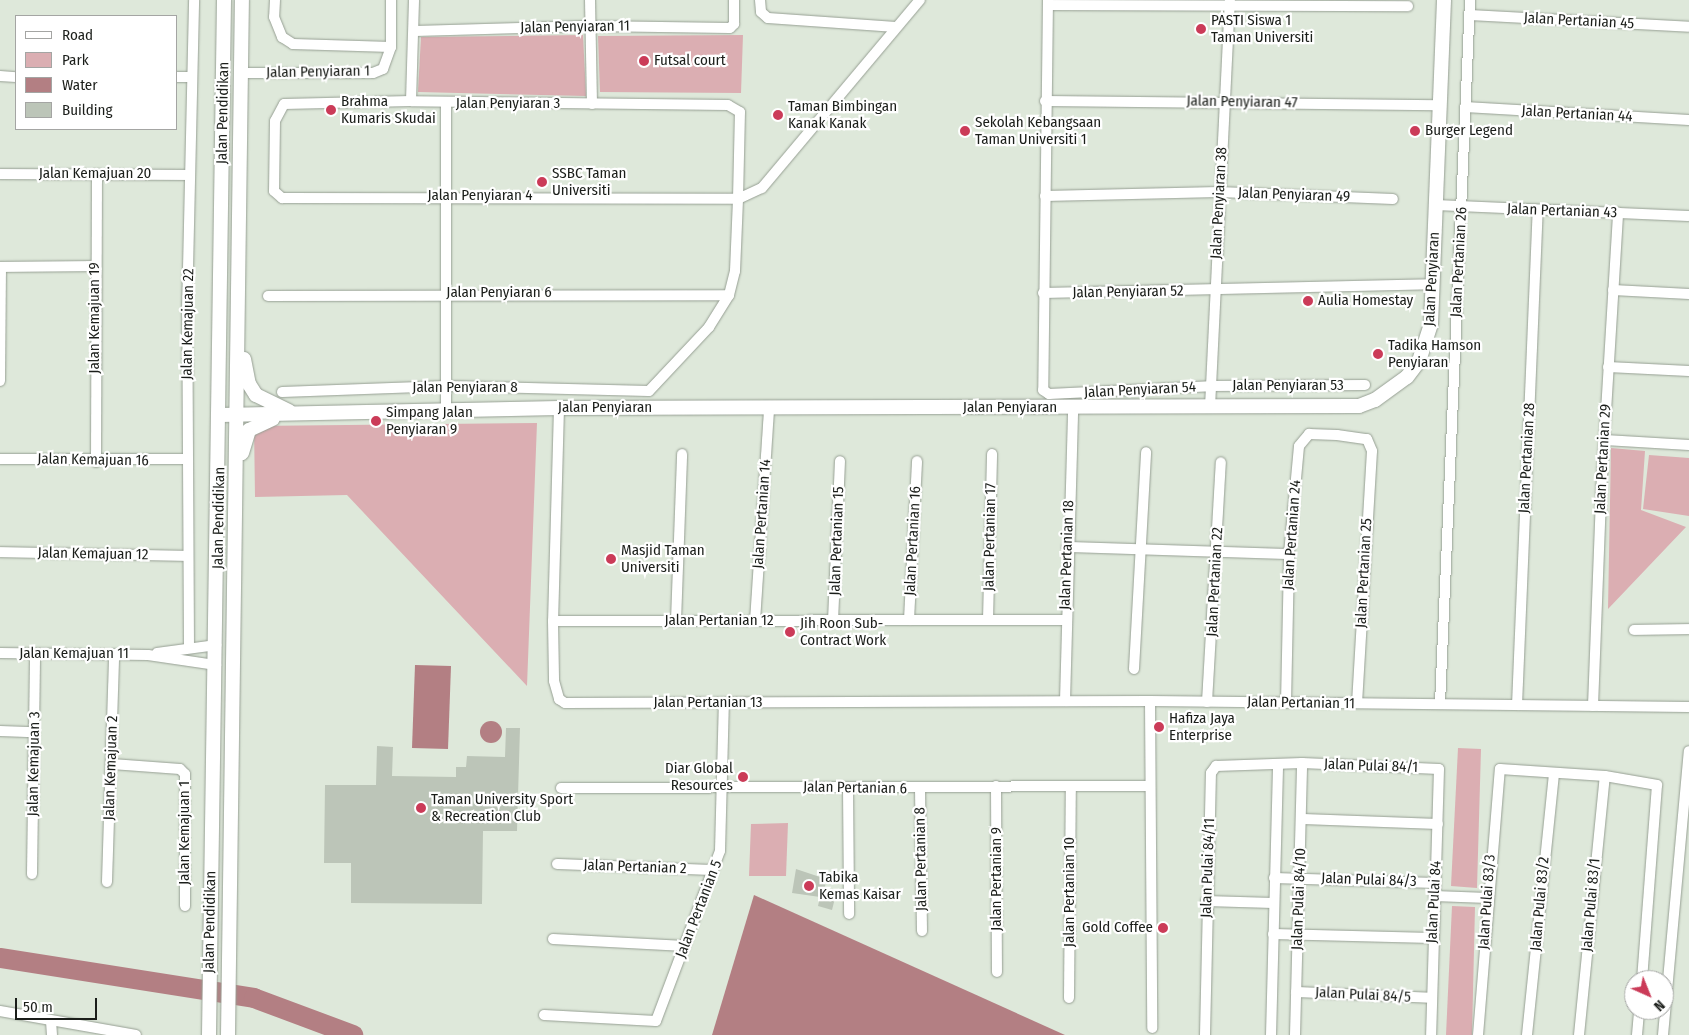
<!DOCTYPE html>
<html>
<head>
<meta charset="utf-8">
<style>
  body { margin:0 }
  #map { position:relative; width:1689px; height:1035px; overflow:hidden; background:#dee8da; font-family:"Fira Sans Condensed",sans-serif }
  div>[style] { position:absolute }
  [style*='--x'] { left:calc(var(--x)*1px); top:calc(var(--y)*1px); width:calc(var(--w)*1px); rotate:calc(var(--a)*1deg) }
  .green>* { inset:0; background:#dbaeb2 }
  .water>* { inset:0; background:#b37f83 }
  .round { border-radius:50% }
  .river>* { height:20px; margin:-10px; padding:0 10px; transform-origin:10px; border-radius:10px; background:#b37f83 }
  .building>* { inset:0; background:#bcc5b8 }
  .roads { filter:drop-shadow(0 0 1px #969f93) drop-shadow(0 0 1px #969f93) }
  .street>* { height:10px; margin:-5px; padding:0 5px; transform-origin:5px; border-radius:5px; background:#fff }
  .secondary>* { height:14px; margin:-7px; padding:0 7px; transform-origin:7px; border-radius:7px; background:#fff }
  .dots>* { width:14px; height:14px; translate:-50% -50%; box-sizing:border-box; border:2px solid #fff; border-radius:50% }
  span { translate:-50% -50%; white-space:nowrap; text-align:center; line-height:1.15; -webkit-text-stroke:4.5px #fff; paint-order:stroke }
  .poi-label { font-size:15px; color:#1b1e1a }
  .left { translate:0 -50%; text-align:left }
  .right { translate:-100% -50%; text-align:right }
  .street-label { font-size:15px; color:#1b1e1a }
  .legend { position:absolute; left:15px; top:15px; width:162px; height:115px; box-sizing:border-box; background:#fff; border:1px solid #a4a5a3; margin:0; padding:6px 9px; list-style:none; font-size:15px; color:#1b1e1a }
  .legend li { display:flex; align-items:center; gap:10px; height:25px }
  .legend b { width:25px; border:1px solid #a4a5a3 }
  .north { position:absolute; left:1624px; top:970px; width:50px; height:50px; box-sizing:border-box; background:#fff; border:1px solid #a4a5a3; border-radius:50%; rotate:136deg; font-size:14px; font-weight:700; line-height:20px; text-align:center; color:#1b1e1a }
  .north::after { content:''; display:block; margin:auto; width:18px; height:22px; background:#cb3b58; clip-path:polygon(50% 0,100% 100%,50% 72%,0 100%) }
  .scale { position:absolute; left:15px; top:998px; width:82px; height:22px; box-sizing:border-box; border:2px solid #1b1e1a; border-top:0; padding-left:6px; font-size:15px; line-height:18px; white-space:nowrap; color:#1b1e1a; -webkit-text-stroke:4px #fff; paint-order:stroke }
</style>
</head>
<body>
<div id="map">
  <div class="green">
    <div style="clip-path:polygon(583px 35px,586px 96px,418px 92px,421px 37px)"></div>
    <div style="clip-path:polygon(743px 35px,741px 93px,600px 92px,598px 36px)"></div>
    <div style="clip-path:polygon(537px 423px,527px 686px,347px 495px,255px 497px,254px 426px)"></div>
    <div style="clip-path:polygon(1611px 448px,1645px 451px,1641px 510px,1686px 527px,1608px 609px)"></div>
    <div style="clip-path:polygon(1649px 455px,1689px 458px,1689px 516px,1643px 509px)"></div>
    <div style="clip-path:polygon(1458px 748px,1481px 749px,1477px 888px,1451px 886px)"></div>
    <div style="clip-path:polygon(788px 823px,786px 876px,749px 876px,751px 824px)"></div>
    <div style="clip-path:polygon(1452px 906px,1475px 907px,1472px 1035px,1446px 1035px)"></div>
  </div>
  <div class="water">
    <div style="clip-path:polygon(415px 665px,451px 666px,448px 749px,412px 748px)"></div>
    <div class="round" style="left:480px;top:721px;width:22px;height:22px"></div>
    <div style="clip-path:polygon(754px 895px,1065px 1035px,712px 1035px)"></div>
  </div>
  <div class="river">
    <div style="--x:0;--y:958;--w:257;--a:8.9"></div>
    <div style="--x:254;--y:998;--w:106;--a:20.5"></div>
  </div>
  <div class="building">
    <div style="clip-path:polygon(506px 728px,520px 728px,517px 831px,483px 831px,482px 904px,351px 903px,351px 863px,324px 863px,325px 785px,376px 785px,377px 746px,393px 747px,392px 776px,456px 777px,456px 767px,466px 767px,467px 756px,505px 757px)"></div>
    <div style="clip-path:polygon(796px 869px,826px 879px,824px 895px,835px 898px,832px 910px,818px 906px,820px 897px,792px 893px)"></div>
  </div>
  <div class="roads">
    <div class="street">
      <div style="--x:275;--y:0;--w:17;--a:93"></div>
      <div style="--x:274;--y:17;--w:22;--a:68"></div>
      <div style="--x:282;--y:37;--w:13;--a:32"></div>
      <div style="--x:293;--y:44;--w:98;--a:1.8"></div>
      <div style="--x:590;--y:0;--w:104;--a:88.9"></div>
      <div style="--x:760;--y:0;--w:12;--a:85"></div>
      <div style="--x:761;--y:12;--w:9;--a:41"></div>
      <div style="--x:768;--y:18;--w:128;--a:4"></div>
      <div style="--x:1048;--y:0;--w:390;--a:90.7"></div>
      <div style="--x:1043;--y:390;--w:7;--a:34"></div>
      <div style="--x:1049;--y:394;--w:161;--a:-2.8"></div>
      <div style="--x:1210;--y:386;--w:155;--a:-0.4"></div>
      <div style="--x:1048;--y:5;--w:360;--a:0.2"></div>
      <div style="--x:1470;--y:15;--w:219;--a:3.1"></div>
      <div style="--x:415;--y:31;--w:175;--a:-1.6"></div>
      <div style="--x:590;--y:26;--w:140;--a:0.8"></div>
      <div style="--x:730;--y:28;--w:6;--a:-45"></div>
      <div style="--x:734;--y:24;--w:24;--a:-90"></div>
      <div style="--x:241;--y:73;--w:132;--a:0"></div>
      <div style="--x:373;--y:73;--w:11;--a:-22"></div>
      <div style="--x:383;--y:69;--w:23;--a:-70"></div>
      <div style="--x:391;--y:47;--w:47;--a:-90"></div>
      <div style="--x:0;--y:76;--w:16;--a:4"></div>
      <div style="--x:176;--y:77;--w:15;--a:0"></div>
      <div style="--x:411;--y:101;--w:101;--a:-88.3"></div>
      <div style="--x:1045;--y:101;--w:394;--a:0.6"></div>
      <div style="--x:446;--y:103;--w:306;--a:90"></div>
      <div style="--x:1465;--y:107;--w:224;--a:3.3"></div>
      <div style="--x:0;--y:174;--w:190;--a:0.3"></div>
      <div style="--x:1045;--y:196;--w:174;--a:-1.3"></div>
      <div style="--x:1219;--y:192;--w:174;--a:2.3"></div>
      <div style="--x:1435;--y:205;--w:254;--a:2.5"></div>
      <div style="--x:0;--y:267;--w:95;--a:-0.6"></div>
      <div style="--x:1613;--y:290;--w:76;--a:3"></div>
      <div style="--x:1043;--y:293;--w:388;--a:-1.3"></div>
      <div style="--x:268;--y:296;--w:461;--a:-0.1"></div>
      <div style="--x:1608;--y:367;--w:81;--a:2.8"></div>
      <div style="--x:0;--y:381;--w:114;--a:-89.5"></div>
      <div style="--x:282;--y:392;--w:165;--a:-2.1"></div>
      <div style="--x:447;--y:386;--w:202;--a:1.4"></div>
      <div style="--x:649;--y:391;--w:88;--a:-46.8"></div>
      <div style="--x:709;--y:327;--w:38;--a:-58"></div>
      <div style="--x:729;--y:295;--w:25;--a:-76"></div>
      <div style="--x:735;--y:271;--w:72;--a:-87.6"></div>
      <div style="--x:738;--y:199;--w:87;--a:-88.7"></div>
      <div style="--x:740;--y:112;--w:14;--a:-150"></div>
      <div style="--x:728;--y:105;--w:317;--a:-179.3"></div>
      <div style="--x:411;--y:101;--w:127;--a:178.6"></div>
      <div style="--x:284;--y:104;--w:19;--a:118"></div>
      <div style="--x:275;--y:121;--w:70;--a:90.8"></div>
      <div style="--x:274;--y:191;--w:11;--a:41"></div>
      <div style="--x:282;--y:198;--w:456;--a:0.1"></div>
      <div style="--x:738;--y:199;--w:26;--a:-25"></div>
      <div style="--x:762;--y:188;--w:246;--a:-50"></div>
      <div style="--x:1210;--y:407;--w:407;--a:-87.2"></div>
      <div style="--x:559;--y:408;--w:213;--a:91.6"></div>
      <div style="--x:553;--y:621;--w:60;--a:89"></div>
      <div style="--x:554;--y:681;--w:19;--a:74"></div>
      <div style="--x:559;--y:699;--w:7;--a:34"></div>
      <div style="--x:565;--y:703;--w:585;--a:-0.2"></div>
      <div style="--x:1150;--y:701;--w:539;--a:0.64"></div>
      <div style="--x:1605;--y:440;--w:84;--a:3.4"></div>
      <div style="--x:0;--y:459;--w:186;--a:0"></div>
      <div style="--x:96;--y:462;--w:288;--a:-89.8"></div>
      <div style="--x:1067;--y:547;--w:222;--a:1.8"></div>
      <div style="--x:0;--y:552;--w:186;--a:1.2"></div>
      <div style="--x:909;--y:620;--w:159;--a:-87.1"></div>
      <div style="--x:988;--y:620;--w:166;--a:-88.6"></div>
      <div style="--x:553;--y:621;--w:512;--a:-0.11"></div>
      <div style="--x:676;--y:621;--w:167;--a:-87.9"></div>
      <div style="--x:755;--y:621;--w:213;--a:-86.2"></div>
      <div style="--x:833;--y:621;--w:160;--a:-87.5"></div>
      <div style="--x:1634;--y:630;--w:55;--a:-1"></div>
      <div style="--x:189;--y:647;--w:334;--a:-90.3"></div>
      <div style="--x:187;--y:313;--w:313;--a:-88.7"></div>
      <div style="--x:0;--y:653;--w:148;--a:0.8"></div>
      <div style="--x:148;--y:655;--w:69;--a:8.4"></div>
      <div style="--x:157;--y:653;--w:60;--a:-7.7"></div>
      <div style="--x:1134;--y:669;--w:217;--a:-86.8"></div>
      <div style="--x:1065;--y:701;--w:292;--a:-88.4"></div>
      <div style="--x:1150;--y:701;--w:327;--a:89.6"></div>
      <div style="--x:1207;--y:702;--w:240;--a:-86.7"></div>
      <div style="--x:1286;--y:703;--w:149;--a:-88.8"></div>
      <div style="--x:1289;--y:554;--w:108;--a:-84.7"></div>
      <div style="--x:1299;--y:446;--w:16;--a:-50"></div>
      <div style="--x:1309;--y:434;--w:28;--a:2"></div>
      <div style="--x:1337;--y:435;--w:30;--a:8"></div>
      <div style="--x:1367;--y:439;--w:13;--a:67"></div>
      <div style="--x:1372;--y:451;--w:252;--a:93.4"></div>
      <div style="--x:1440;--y:704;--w:705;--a:-87.56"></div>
      <div style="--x:1517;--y:705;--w:494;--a:-87.6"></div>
      <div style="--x:1593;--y:706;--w:213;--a:-87.8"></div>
      <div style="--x:1601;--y:493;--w:281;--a:-86.5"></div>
      <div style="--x:0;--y:731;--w:34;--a:2"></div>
      <div style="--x:112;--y:764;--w:68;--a:4.2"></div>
      <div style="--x:180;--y:769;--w:7;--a:45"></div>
      <div style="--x:185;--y:774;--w:132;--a:90"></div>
      <div style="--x:996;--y:786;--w:186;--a:89.7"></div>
      <div style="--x:848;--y:787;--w:127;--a:89.5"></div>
      <div style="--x:561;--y:788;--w:588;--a:-0.19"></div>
      <div style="--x:920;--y:788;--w:143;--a:89.2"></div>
      <div style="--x:1303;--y:819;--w:135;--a:2.1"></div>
      <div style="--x:557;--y:864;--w:156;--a:2.2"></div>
      <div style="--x:32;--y:874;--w:220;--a:-89.2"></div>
      <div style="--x:1274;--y:878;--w:161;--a:1.8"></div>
      <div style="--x:107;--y:882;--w:228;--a:-88.2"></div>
      <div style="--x:1434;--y:896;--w:54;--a:2.1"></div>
      <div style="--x:1206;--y:901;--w:67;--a:1.7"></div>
      <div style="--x:1273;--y:934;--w:159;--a:1.4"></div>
      <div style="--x:553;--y:939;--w:132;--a:3"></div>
      <div style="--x:1296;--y:992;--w:135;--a:2.5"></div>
      <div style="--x:1069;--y:998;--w:211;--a:-89.5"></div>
      <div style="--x:0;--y:1011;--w:138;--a:10"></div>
      <div style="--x:544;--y:1015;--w:112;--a:3.1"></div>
      <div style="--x:656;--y:1021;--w:182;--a:-69.4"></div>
      <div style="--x:720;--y:851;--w:148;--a:-88.5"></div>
      <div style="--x:51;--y:1021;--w:14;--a:86"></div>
      <div style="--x:1205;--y:1035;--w:262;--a:-88.7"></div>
      <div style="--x:1211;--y:773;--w:9;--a:-54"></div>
      <div style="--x:1216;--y:766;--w:86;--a:-2"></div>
      <div style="--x:1302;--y:763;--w:137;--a:2.5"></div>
      <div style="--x:1439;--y:769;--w:266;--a:91.7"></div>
      <div style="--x:1271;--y:1035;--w:271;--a:-88.5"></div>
      <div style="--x:1295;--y:1035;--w:272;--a:-88.5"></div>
      <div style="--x:1478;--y:1035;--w:267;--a:-85.3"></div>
      <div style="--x:1500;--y:769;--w:105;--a:3.8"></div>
      <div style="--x:1605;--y:776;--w:53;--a:9.8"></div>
      <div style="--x:1657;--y:785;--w:196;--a:94.4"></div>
      <div style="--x:1527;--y:1035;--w:263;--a:-84.1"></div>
      <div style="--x:1579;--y:1035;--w:260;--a:-84.3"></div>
      <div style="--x:1637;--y:1035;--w:25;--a:-85"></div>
      <div style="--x:1663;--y:1035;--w:285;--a:-84.8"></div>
    </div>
    <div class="secondary">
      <div style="--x:244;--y:359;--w:25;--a:79"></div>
      <div style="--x:249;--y:384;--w:13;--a:58"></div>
      <div style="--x:256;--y:395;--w:37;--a:26"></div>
      <div style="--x:221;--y:415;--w:338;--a:-1.2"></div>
      <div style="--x:559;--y:408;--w:800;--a:-0.14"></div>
      <div style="--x:1359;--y:406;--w:17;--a:-21"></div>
      <div style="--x:1375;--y:400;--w:39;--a:-36"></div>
      <div style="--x:1407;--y:377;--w:20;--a:-53"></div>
      <div style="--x:1419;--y:361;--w:39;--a:-72"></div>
      <div style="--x:1431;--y:324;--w:324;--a:-87.7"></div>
      <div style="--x:242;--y:453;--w:24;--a:-73"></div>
      <div style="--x:249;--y:430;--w:26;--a:-25"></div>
      <div style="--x:209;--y:1035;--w:1035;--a:-89.17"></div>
      <div style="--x:228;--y:1035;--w:1035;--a:-89.23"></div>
    </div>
  </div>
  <div class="dots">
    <div style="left:1201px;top:29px;background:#cb3b58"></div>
    <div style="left:644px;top:61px;background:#cb3b58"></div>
    <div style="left:331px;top:110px;background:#cb3b58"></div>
    <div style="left:778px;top:115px;background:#cb3b58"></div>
    <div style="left:965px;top:131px;background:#cb3b58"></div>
    <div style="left:1415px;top:131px;background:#cb3b58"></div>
    <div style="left:542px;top:182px;background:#cb3b58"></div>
    <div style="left:1308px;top:301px;background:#cb3b58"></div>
    <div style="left:1378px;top:354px;background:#cb3b58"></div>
    <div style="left:376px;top:421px;background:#cb3b58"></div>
    <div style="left:611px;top:559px;background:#cb3b58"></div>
    <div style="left:790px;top:632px;background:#cb3b58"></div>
    <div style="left:1159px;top:727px;background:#cb3b58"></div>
    <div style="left:743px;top:777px;background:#cb3b58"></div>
    <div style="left:421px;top:808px;background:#cb3b58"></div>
    <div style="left:809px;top:886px;background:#cb3b58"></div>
    <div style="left:1163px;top:928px;background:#cb3b58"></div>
  </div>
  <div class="poi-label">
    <span class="left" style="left:1211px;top:29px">PASTI Siswa 1<br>Taman Universiti</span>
    <span class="left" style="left:654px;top:61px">Futsal court</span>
    <span class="left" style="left:341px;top:110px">Brahma<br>Kumaris Skudai</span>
    <span class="left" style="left:788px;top:115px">Taman Bimbingan<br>Kanak Kanak</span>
    <span class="left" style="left:975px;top:131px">Sekolah Kebangsaan<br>Taman Universiti 1</span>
    <span class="left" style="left:1425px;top:131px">Burger Legend</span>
    <span class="left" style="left:552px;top:182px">SSBC Taman<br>Universiti</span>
    <span class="left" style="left:1318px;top:301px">Aulia Homestay</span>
    <span class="left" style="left:1388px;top:354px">Tadika Hamson<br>Penyiaran</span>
    <span class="left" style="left:386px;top:421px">Simpang Jalan<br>Penyiaran 9</span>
    <span class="left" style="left:621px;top:559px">Masjid Taman<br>Universiti</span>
    <span class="left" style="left:800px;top:632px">Jih Roon Sub-<br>Contract Work</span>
    <span class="left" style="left:1169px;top:727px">Hafiza Jaya<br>Enterprise</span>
    <span class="right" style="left:733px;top:777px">Diar Global<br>Resources</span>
    <span class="left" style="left:431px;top:808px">Taman University Sport<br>&amp; Recreation Club</span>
    <span class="left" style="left:819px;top:886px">Tabika<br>Kemas Kaisar</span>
    <span class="right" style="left:1153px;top:928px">Gold Coffee</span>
  </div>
  <div class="street-label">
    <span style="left:1579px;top:21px;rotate:3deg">Jalan Pertanian 45</span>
    <span style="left:575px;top:27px;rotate:-1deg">Jalan Penyiaran 11</span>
    <span style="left:318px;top:72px;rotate:-1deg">Jalan Penyiaran 1</span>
    <span style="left:1242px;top:102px;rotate:1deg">Jalan Penyiaran 47</span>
    <span style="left:508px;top:104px">Jalan Penyiaran 3</span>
    <span style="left:223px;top:113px;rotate:-89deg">Jalan Pendidikan</span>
    <span style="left:1577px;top:114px;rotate:3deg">Jalan Pertanian 44</span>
    <span style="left:95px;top:174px">Jalan Kemajuan 20</span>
    <span style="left:1294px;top:195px;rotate:2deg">Jalan Penyiaran 49</span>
    <span style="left:480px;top:196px">Jalan Penyiaran 4</span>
    <span style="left:1219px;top:203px;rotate:-87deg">Jalan Penyiaran 38</span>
    <span style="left:1562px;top:211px;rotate:2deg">Jalan Pertanian 43</span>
    <span style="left:1459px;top:262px;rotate:-87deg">Jalan Pertanian 26</span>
    <span style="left:1432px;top:279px;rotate:-87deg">Jalan Penyiaran</span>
    <span style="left:1128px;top:292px;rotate:-1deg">Jalan Penyiaran 52</span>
    <span style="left:499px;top:293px">Jalan Penyiaran 6</span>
    <span style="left:95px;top:318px;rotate:-90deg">Jalan Kemajuan 19</span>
    <span style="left:188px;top:324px;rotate:-89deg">Jalan Kemajuan 22</span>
    <span style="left:1288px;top:386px">Jalan Penyiaran 53</span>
    <span style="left:465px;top:388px">Jalan Penyiaran 8</span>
    <span style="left:1140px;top:390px;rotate:-3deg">Jalan Penyiaran 54</span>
    <span style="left:605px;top:408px">Jalan Penyiaran</span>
    <span style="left:1010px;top:408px">Jalan Penyiaran</span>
    <span style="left:1527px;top:458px;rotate:-87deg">Jalan Pertanian 28</span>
    <span style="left:1603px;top:459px;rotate:-87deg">Jalan Pertanian 29</span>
    <span style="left:93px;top:460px;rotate:1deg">Jalan Kemajuan 16</span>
    <span style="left:762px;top:514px;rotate:-86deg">Jalan Pertanian 14</span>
    <span style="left:219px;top:518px;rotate:-89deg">Jalan Pendidikan</span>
    <span style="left:1292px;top:535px;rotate:-86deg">Jalan Pertanian 24</span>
    <span style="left:990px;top:537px;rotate:-89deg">Jalan Pertanian 17</span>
    <span style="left:837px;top:541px;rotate:-88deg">Jalan Pertanian 15</span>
    <span style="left:913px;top:541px;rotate:-87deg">Jalan Pertanian 16</span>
    <span style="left:93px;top:554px;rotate:1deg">Jalan Kemajuan 12</span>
    <span style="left:1067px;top:555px;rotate:-88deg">Jalan Pertanian 18</span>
    <span style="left:1364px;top:573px;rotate:-87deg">Jalan Pertanian 25</span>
    <span style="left:1215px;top:582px;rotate:-87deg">Jalan Pertanian 22</span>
    <span style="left:719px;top:621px">Jalan Pertanian 12</span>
    <span style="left:74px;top:654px">Jalan Kemajuan 11</span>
    <span style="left:708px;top:703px">Jalan Pertanian 13</span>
    <span style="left:1301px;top:703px;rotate:1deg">Jalan Pertanian 11</span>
    <span style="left:34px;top:764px;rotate:-89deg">Jalan Kemajuan 3</span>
    <span style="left:1371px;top:766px;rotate:2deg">Jalan Pulai 84/1</span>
    <span style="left:111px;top:768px;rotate:-88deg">Jalan Kemajuan 2</span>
    <span style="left:855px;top:788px;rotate:1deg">Jalan Pertanian 6</span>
    <span style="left:185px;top:833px;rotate:-90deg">Jalan Kemajuan 1</span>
    <span style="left:921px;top:859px;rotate:-91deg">Jalan Pertanian 8</span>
    <span style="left:635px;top:867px;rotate:2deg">Jalan Pertanian 2</span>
    <span style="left:1208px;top:868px;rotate:-88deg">Jalan Pulai 84/11</span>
    <span style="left:997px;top:879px;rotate:-90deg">Jalan Pertanian 9</span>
    <span style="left:1369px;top:880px;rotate:2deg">Jalan Pulai 84/3</span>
    <span style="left:1070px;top:892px;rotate:-90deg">Jalan Pertanian 10</span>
    <span style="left:1299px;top:899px;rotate:-88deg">Jalan Pulai 84/10</span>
    <span style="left:1434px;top:902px;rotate:-87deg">Jalan Pulai 84</span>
    <span style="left:1487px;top:902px;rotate:-86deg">Jalan Pulai 83/3</span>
    <span style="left:1540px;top:904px;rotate:-85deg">Jalan Pulai 83/2</span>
    <span style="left:1591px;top:905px;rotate:-85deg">Jalan Pulai 83/1</span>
    <span style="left:699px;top:909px;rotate:-69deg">Jalan Pertanian 5</span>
    <span style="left:210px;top:922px;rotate:-89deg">Jalan Pendidikan</span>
    <span style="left:1363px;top:995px;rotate:3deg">Jalan Pulai 84/5</span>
  </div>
  <ul class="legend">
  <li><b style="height:6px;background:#fff"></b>Road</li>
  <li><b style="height:14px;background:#dbaeb2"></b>Park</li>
  <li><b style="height:14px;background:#b37f83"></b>Water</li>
  <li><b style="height:14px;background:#bcc5b8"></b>Building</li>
  </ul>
  <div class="north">N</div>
  <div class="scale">50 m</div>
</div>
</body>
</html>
